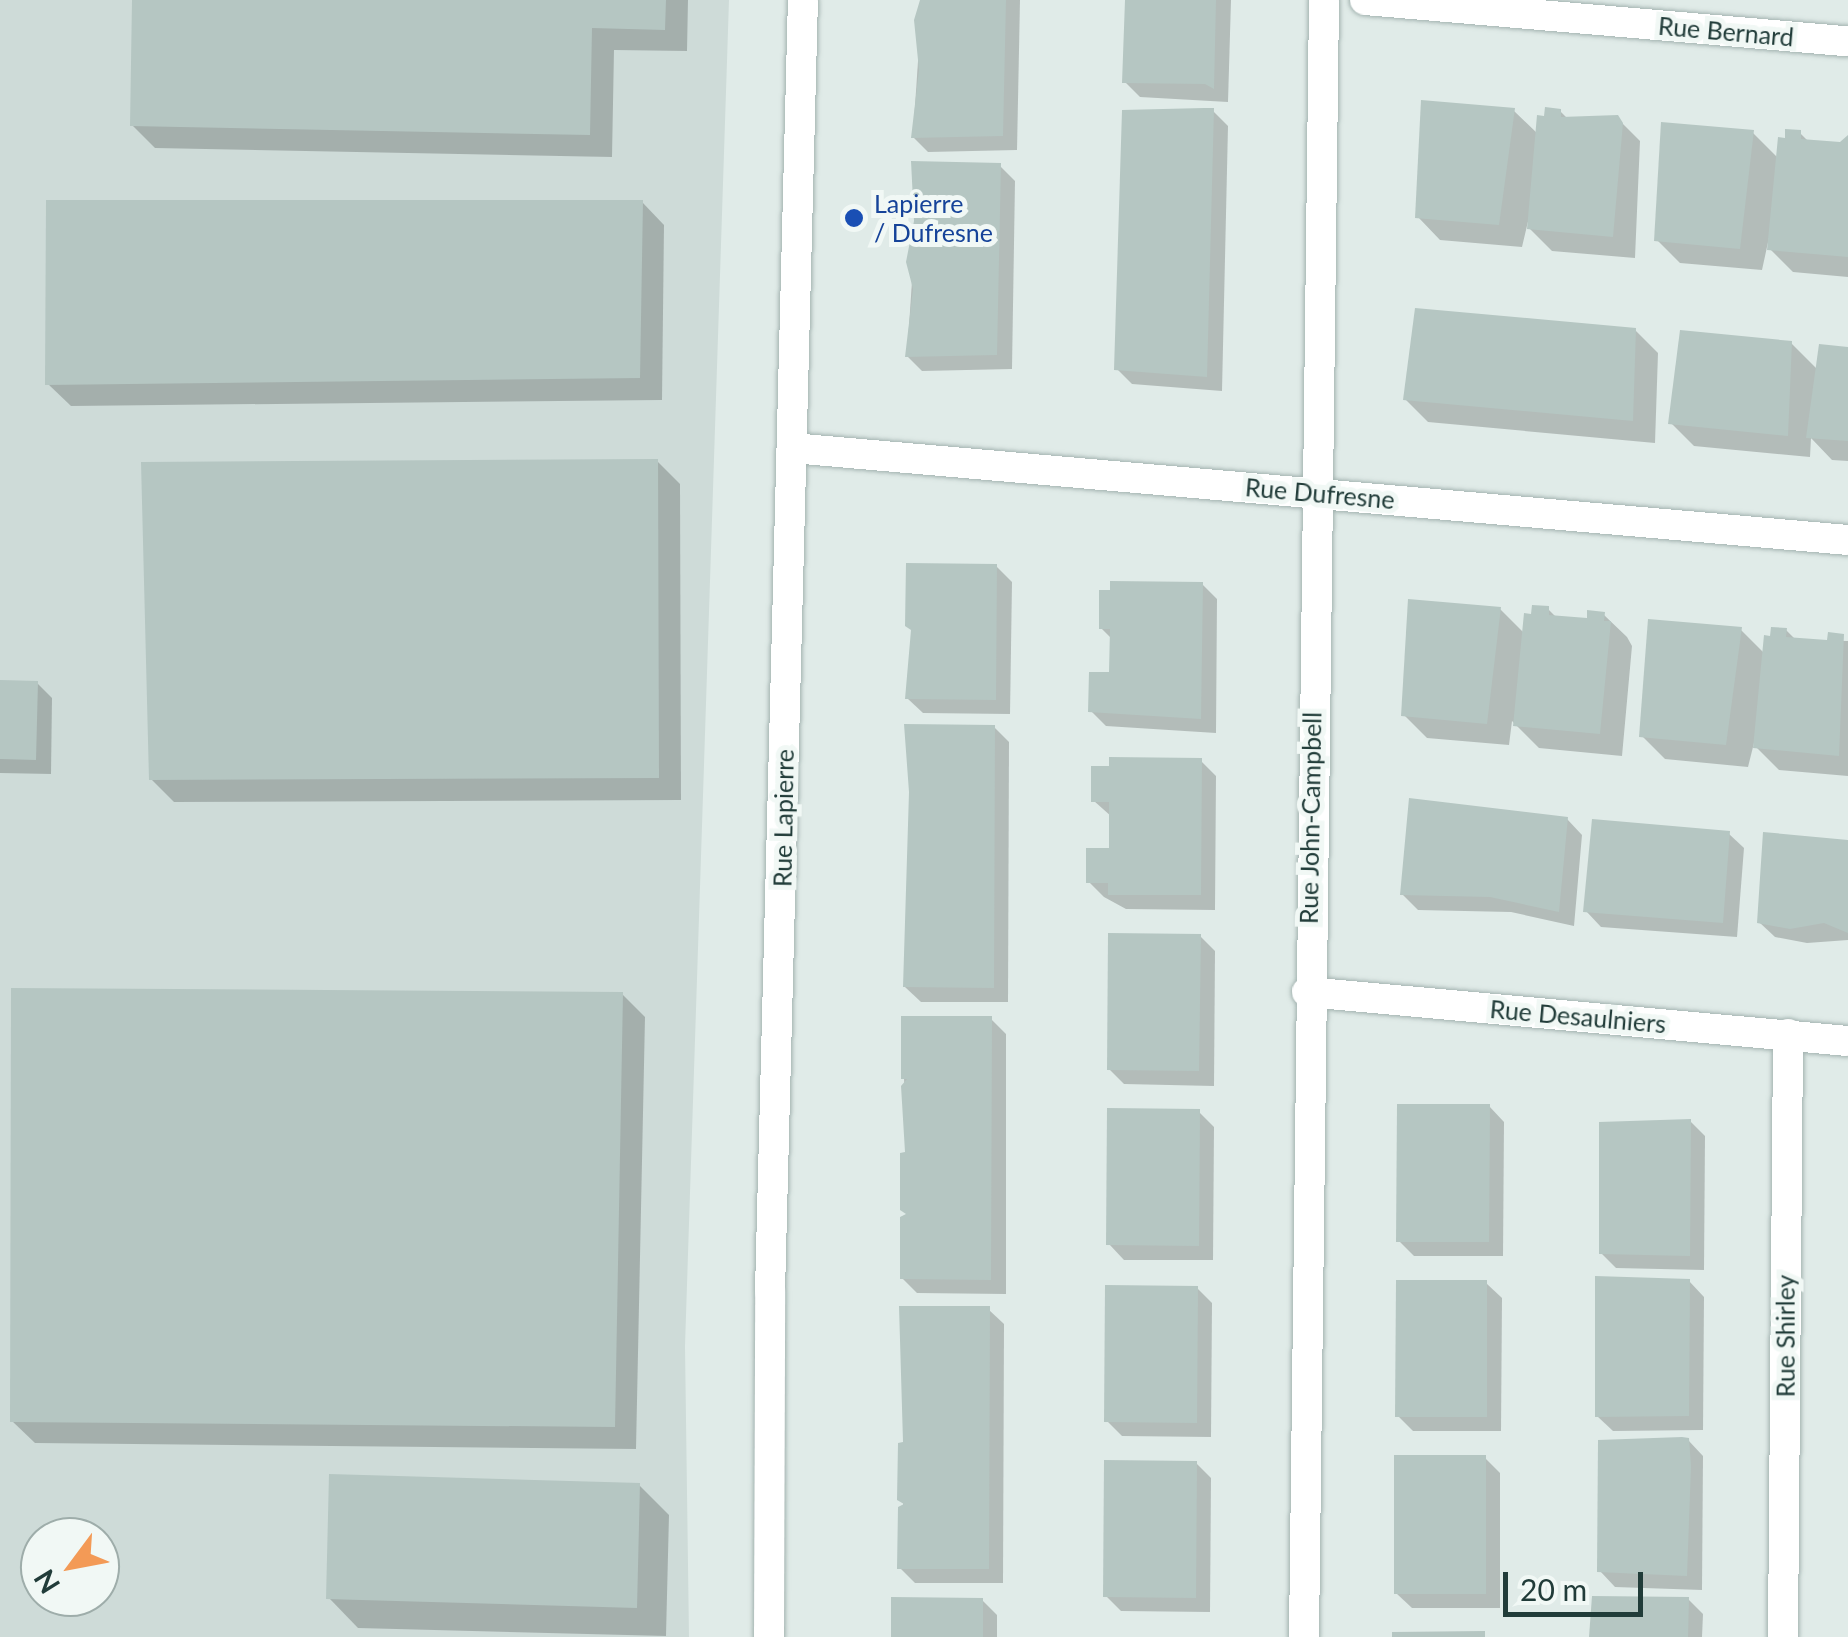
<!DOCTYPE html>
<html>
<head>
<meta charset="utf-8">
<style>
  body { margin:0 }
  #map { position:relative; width:1848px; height:1637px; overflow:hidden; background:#e0ebe8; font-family:Lato,sans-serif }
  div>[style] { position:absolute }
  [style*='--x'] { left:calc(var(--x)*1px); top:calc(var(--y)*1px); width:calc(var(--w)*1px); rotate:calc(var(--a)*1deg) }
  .built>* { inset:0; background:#cedbd8 }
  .shadow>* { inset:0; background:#0003 }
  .building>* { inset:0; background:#b5c6c2 }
  .roads { filter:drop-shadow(0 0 2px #a3b3b0) drop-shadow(0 0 2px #a3b3b0) }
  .minor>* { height:30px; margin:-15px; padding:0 15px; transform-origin:15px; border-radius:15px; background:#fff }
  .tertiary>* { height:30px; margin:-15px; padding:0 15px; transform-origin:15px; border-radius:15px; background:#fff }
  .dots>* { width:28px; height:28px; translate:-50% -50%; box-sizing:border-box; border:5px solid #f1f8f5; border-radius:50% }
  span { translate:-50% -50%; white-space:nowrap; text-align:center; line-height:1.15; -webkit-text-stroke:10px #f1f8f5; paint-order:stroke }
  .street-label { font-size:25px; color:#213c39 }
  .transit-label { font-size:25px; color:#164399 }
  .left { translate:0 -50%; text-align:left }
  .north { position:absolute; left:20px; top:1517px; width:100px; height:100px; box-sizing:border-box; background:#f1f8f5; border:2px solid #9eadaa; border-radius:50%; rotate:238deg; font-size:28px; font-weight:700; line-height:40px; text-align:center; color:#213c39 }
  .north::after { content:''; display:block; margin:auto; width:35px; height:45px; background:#f39a56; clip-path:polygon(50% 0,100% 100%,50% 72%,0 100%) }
  .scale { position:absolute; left:1503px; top:1572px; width:140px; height:45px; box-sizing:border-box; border:5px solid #213c39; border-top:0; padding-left:12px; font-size:30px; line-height:35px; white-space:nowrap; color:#213c39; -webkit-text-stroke:8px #f1f8f5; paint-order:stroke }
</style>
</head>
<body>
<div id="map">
  <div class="built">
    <div style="clip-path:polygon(evenodd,0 0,729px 0,685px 1346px,689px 1637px,0 1637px,0 0,40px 1537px,100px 1537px,100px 1597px,40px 1597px,40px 1537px)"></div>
  </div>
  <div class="shadow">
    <div style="clip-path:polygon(134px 0,688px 0,687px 51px,614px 50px,612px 157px,155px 148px,132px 125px)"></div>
    <div style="clip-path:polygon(1020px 0,1017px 150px,928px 152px,913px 137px,922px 0)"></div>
    <div style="clip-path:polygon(1126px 0,1231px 0,1228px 102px,1140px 97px,1125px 82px)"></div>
    <div style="clip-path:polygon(1212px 110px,1228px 126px,1222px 391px,1132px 384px,1117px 369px)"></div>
    <div style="clip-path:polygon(1514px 111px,1538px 134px,1560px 111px,1569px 120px,1616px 117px,1640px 141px,1635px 258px,1552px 251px,1529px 228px,1530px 213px,1522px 247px,1440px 240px,1418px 217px)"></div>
    <div style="clip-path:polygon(1753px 133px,1778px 158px,1800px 133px,1810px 143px,1842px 145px,1848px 137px,1848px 277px,1793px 272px,1770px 249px,1772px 224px,1762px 270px,1680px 263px,1657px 240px)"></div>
    <div style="clip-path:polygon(1000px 166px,1015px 181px,1012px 369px,922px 371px,907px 356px,916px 221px)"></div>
    <div style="clip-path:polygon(642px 202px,664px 225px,662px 400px,71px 406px,48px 384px)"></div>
    <div style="clip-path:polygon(1635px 330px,1658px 353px,1655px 443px,1428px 422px,1405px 399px)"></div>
    <div style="clip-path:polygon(1791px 343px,1818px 370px,1848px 349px,1848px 461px,1832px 460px,1811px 438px,1810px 457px,1694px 446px,1671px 423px)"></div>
    <div style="clip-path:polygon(657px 461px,680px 484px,681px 800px,174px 802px,151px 779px)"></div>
    <div style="clip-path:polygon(996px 566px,1012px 582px,1010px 714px,923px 713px,907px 698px,913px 630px)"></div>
    <div style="clip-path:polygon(1202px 584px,1217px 599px,1216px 733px,1106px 726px,1091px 711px,1112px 675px,1112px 639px,1101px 628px)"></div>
    <div style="clip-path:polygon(1500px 609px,1525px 634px,1548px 609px,1557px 618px,1589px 621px,1604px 615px,1627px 637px,1632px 646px,1622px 756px,1539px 748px,1512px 721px,1509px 745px,1427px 738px,1404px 715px)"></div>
    <div style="clip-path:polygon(1741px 630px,1765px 654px,1786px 630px,1796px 640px,1848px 641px,1848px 776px,1779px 770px,1756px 747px,1758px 727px,1748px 767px,1665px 759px,1642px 736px)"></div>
    <div style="clip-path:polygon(0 683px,37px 683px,52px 698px,51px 774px,0 773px)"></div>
    <div style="clip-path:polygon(994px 727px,1009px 742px,1008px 1002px,921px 1002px,905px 987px,912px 792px)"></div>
    <div style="clip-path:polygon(1201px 761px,1216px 776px,1215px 910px,1126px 909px,1104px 897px,1089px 882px,1111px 851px,1112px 817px,1094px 801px,1112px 769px)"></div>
    <div style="clip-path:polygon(1567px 819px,1582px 835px,1574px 926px,1511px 912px,1418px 910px,1402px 894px)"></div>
    <div style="clip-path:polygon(1728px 833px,1744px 848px,1737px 937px,1601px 927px,1586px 911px)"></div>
    <div style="clip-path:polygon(1848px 842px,1848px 940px,1807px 943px,1775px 937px,1759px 922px)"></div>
    <div style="clip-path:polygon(1200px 936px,1215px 951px,1214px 1086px,1124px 1084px,1109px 1069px)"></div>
    <div style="clip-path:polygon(622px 994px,645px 1017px,636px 1449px,35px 1443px,12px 1421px)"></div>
    <div style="clip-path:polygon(991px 1019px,1006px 1034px,1006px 1294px,917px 1293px,902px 1278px,909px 1215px,904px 1078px)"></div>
    <div style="clip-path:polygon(1489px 1106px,1504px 1122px,1503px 1256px,1414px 1256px,1399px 1241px)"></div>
    <div style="clip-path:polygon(1199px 1112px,1214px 1127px,1213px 1260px,1124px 1260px,1109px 1244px)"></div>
    <div style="clip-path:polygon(1690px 1121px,1705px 1136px,1704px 1270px,1616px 1268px,1601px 1253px)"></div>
    <div style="clip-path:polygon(1689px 1281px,1704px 1297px,1703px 1430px,1613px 1431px,1597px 1416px)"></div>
    <div style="clip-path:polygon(1486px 1283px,1502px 1298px,1501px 1431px,1413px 1431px,1398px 1416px)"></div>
    <div style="clip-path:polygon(1197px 1288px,1212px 1303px,1211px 1437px,1122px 1436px,1107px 1421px)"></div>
    <div style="clip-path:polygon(988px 1309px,1004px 1324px,1003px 1583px,915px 1583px,900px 1568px,906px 1445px)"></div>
    <div style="clip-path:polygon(1688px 1440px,1703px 1456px,1702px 1590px,1615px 1587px,1600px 1571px)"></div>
    <div style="clip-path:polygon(1485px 1458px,1500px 1473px,1500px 1608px,1412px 1608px,1396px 1593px)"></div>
    <div style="clip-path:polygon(1196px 1463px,1211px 1478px,1210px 1612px,1121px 1611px,1106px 1596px)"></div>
    <div style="clip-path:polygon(639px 1485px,669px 1515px,666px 1636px,358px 1628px,329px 1598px)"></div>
    <div style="clip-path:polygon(1688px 1599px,1703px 1614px,1702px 1637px,1596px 1637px)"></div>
    <div style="clip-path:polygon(982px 1600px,997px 1615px,997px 1637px,896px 1637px)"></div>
  </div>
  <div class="building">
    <div style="clip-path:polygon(132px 0,666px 0,665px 30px,592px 28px,590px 135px,130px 126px)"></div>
    <div style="clip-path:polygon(920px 0,1006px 0,1003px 136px,911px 138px,919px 70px,914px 20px)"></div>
    <div style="clip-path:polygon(1125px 0,1216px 0,1214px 89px,1205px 84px,1122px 83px)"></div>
    <div style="clip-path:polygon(1421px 100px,1515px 108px,1499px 225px,1415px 218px)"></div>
    <div style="clip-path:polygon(1545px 107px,1561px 109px,1561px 117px,1618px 115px,1623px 123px,1613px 237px,1527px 229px,1537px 115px,1544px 116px)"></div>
    <div style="clip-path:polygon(1204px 108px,1214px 108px,1207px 377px,1114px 370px,1122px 110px)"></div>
    <div style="clip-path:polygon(1661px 122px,1754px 130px,1740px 249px,1654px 241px)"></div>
    <div style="clip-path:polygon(1785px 129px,1801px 130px,1801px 139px,1840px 142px,1848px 135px,1848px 257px,1767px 250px,1778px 137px,1785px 138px)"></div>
    <div style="clip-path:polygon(911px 161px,1001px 163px,997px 355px,905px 357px,913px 289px,906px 262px,914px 221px)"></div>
    <div style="clip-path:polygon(46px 200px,643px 200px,640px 378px,45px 385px)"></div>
    <div style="clip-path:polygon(1415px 308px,1636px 328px,1633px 421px,1403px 400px)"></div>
    <div style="clip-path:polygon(1680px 330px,1792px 341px,1788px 436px,1668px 424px)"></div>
    <div style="clip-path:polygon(1819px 344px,1848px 347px,1848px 441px,1806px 438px)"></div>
    <div style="clip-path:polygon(658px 459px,659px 778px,149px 780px,141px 462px)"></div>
    <div style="clip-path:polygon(906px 563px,997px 564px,996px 700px,905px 699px,911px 630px,905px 626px)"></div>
    <div style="clip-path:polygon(1110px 581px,1203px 582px,1201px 719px,1088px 712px,1089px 672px,1109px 672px,1110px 629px,1099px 629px,1099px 590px,1110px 590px)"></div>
    <div style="clip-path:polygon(1408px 599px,1501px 607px,1487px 724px,1401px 716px)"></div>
    <div style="clip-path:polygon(1532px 605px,1549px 606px,1549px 615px,1587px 618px,1587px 610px,1605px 612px,1604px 621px,1611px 621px,1600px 734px,1513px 726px,1524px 613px,1531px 614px)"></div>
    <div style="clip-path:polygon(1648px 619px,1742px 627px,1726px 745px,1639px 737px)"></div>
    <div style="clip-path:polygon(1771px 627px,1787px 628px,1786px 637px,1827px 640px,1828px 632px,1844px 634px,1839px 756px,1753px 748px,1764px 635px,1770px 636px)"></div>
    <div style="clip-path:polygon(0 680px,38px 681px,36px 760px,0 759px)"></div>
    <div style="clip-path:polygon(904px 724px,995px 725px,994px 988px,903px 987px,909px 792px)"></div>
    <div style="clip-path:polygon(1109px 757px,1202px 758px,1201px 895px,1108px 895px,1108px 883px,1086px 883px,1086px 848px,1109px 848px,1109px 802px,1091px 802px,1091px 766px,1109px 766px)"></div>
    <div style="clip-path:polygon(1409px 798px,1568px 817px,1559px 912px,1490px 897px,1400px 895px)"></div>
    <div style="clip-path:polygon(1592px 819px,1730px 831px,1723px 923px,1583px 912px)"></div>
    <div style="clip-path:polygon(1763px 832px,1848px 840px,1848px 933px,1824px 923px,1790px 929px,1757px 923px)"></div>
    <div style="clip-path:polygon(1108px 933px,1201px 934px,1199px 1071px,1107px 1070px)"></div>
    <div style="clip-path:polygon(11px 988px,623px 992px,615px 1427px,10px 1422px)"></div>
    <div style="clip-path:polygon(901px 1016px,992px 1016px,991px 1280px,900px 1279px,900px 1217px,906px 1214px,900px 1210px,900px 1153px,905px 1152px,901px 1086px,907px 1079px,901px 1079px)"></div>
    <div style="clip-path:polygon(1397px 1104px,1490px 1104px,1489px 1242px,1396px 1242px)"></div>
    <div style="clip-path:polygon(1107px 1108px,1200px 1109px,1199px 1246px,1106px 1245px)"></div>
    <div style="clip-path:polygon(1691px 1119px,1690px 1256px,1599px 1254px,1599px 1122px)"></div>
    <div style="clip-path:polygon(1595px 1276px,1690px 1279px,1689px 1416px,1595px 1417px)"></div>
    <div style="clip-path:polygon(1396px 1280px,1487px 1280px,1487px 1417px,1395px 1417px)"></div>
    <div style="clip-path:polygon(1105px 1285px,1198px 1286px,1197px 1423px,1104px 1422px)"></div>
    <div style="clip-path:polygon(899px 1306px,990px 1306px,989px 1569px,897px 1569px,898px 1507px,904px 1504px,897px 1500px,898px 1443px,903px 1442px)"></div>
    <div style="clip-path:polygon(1682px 1437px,1689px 1438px,1691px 1466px,1687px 1576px,1597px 1572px,1598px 1440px)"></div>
    <div style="clip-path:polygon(1394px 1455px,1486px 1455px,1486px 1594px,1394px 1594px)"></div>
    <div style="clip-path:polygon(1104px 1460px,1197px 1461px,1196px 1598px,1103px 1597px)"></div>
    <div style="clip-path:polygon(329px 1474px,640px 1483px,637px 1608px,326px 1599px)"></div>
    <div style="clip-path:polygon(1592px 1596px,1689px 1597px,1688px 1637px,1589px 1637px)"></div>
    <div style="clip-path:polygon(891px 1597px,983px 1598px,983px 1637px,891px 1637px)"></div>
    <div style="clip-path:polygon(1485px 1631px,1485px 1637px,1392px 1637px,1392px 1632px)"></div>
  </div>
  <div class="roads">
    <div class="minor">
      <div style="--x:1365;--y:0;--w:485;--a:4.9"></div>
      <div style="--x:792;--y:448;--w:1060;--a:4.98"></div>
      <div style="--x:1307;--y:992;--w:543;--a:5.18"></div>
      <div style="--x:1304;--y:1637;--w:1637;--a:-89.3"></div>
      <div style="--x:1783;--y:1637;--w:603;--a:-89.52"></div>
    </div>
    <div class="tertiary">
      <div style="--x:769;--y:1637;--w:345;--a:-89.8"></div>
      <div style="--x:770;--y:1292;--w:1292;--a:-88.54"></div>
    </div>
  </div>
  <div class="dots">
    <div style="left:854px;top:218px;background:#1a4fb4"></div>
  </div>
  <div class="street-label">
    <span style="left:1726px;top:31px;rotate:5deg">Rue Bernard</span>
    <span style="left:1320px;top:493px;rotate:5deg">Rue Dufresne</span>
    <span style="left:783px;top:818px;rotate:-89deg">Rue Lapierre</span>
    <span style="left:1310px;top:818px;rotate:-89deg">Rue John-Campbell</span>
    <span style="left:1578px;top:1016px;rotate:5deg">Rue Desaulniers</span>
    <span style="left:1785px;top:1336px;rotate:-90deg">Rue Shirley</span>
  </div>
  <div class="transit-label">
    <span class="left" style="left:874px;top:218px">Lapierre<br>/ Dufresne</span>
  </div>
  <div class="north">N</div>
  <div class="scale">20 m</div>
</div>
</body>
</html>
